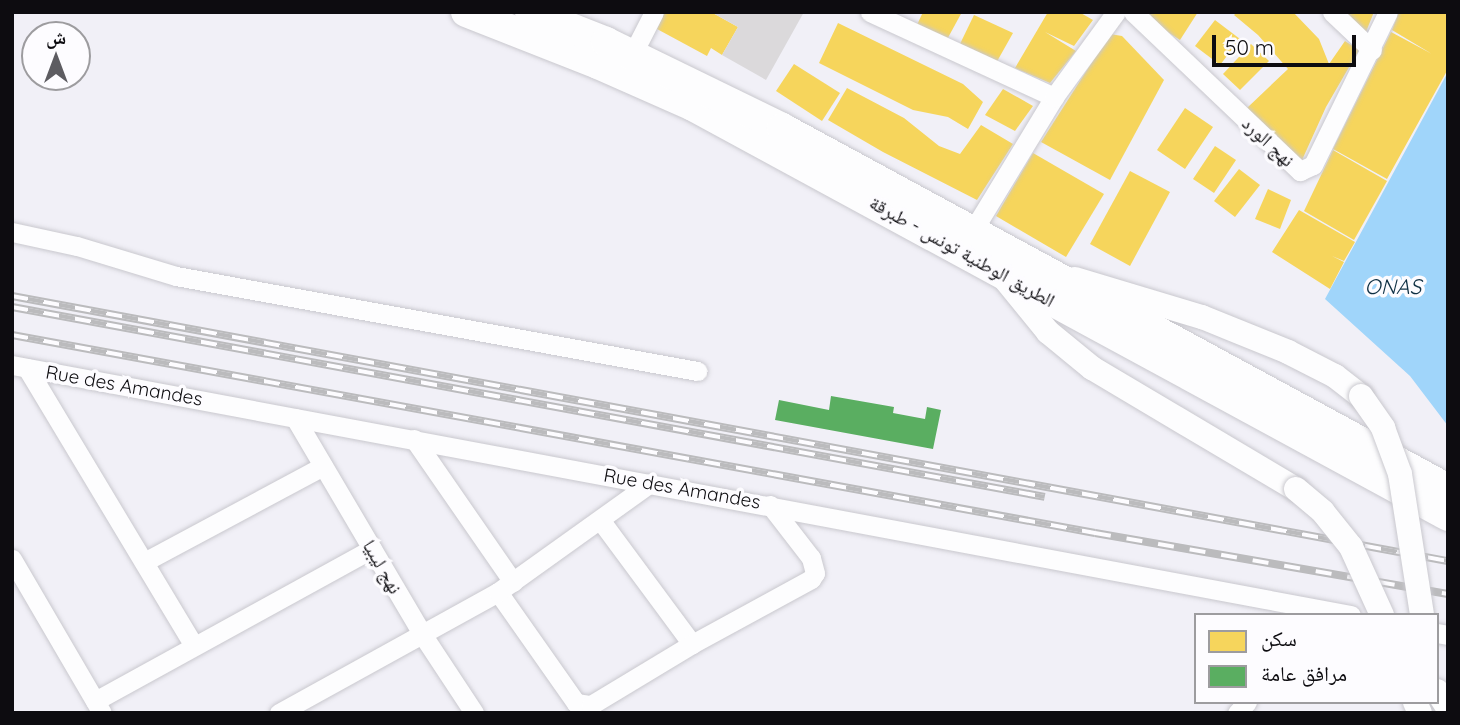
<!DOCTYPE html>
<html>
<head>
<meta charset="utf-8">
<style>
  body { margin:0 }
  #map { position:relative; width:1460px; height:725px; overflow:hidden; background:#f1f0f7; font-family:Quicksand,"Noto Naskh Arabic",sans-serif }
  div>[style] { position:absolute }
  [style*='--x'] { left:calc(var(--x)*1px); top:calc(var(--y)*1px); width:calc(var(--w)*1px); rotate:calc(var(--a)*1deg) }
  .water>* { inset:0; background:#a0d5fa }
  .homes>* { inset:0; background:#f6d55c }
  .public>* { inset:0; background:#5aae61 }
  .building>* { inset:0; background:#dbd9db }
  .roads { filter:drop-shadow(0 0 2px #c9c8ce) drop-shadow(0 0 2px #c9c8ce) }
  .minor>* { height:19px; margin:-9.5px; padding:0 9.5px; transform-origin:9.5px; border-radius:9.5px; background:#fdfdfe }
  .tertiary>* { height:24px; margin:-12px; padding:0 12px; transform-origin:12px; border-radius:12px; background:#fdfdfe }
  .primary>* { height:30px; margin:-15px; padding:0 15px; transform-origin:15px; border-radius:15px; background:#fdfdfe }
  .rail>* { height:8px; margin-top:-4px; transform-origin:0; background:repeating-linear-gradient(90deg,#fdfcff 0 16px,#bbbbbd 0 32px); box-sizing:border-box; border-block:2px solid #bbbbbd }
  .bridges { filter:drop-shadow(0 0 2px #c9c8ce) drop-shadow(0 0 2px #c9c8ce) }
  .tertiary-bridge>* { height:24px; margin:-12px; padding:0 12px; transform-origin:12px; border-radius:12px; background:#fdfdfe }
  span { translate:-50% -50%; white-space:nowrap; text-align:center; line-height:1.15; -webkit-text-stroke:7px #fdfcff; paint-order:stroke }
  .street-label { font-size:19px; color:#0d0c10 }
  .water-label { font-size:21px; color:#0d2f43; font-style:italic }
  .frame { position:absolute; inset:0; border:14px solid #0d0c10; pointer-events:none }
  .legend { position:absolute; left:1194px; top:613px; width:245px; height:91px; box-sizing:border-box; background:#fdfcff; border:2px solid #9d9c9f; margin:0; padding:9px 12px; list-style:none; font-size:21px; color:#0d0c10 }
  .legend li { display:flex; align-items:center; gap:14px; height:35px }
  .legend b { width:35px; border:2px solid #9d9c9f }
  .north { position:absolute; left:21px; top:21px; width:70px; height:70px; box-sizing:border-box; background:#fdfcff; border:2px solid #9d9c9f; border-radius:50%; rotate:0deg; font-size:19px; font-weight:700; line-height:28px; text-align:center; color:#0d0c10 }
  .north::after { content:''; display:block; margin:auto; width:24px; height:32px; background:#5d5c61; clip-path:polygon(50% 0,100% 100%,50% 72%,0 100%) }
  .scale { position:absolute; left:1212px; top:35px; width:144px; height:32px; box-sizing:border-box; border:4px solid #0d0c10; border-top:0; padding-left:9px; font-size:21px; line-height:24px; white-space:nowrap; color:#0d0c10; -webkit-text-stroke:5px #fdfcff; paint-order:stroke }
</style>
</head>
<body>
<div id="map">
  <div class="water">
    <div style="clip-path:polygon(1448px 72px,1448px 426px,1410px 376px,1325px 299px)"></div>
  </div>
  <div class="homes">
    <div style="clip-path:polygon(665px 12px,711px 12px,738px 27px,722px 55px,711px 48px,707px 56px,657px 29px)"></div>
    <div style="clip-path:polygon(923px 12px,962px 12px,944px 45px,916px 27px)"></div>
    <div style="clip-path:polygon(1048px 12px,1079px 12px,1093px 20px,1074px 46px,1045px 32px,1076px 51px,1050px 83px,1015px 68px)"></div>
    <div style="clip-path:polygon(1145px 12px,1198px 12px,1180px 40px,1143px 16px)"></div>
    <div style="clip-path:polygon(1237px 12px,1293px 12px,1319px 39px,1329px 64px,1345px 41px,1359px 50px,1326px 107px,1298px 169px,1247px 108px,1288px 69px,1258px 35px,1234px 15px)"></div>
    <div style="clip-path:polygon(1338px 12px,1374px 12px,1364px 37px)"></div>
    <div style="clip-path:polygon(1399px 12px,1448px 12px,1448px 69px,1387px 179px,1333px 149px,1391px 32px,1432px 54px,1392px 30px)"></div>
    <div style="clip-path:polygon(974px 15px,1013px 33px,995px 65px,959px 46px)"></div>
    <div style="clip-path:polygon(1215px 20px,1240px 39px,1220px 65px,1195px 46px)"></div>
    <div style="clip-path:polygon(838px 23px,963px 84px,983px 102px,968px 129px,948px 117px,913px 110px,819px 63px)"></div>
    <div style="clip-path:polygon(1110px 34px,1122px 36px,1164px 80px,1110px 180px,1041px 142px)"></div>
    <div style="clip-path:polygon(1251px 44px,1269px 61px,1240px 90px,1223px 74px)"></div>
    <div style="clip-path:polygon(794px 64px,840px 93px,822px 121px,776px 91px)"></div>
    <div style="clip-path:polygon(847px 88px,904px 118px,939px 146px,960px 154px,981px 125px,1013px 144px,977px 200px,883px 152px,828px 120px)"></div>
    <div style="clip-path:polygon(1003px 89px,1033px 106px,1015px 131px,985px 115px)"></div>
    <div style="clip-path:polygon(1185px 108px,1213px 127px,1185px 169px,1157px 150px)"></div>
    <div style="clip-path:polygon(1215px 146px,1236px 160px,1214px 193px,1193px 179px)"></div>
    <div style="clip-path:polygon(1333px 150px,1387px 181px,1354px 240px,1304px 211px)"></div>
    <div style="clip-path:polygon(1033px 153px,1104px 194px,1066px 257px,996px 216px)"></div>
    <div style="clip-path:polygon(1239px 169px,1260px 185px,1235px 217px,1214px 201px)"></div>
    <div style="clip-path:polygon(1130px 171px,1170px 192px,1130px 266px,1090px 244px)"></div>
    <div style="clip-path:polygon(1268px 189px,1291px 200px,1280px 229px,1255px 219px)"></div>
    <div style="clip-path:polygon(1299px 210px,1355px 242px,1344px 261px,1332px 256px,1344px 262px,1330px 289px,1272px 252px)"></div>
  </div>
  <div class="public">
    <div style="clip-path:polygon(831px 396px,894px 407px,893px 413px,925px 419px,927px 407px,941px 410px,933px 449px,775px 420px,779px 400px,829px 410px)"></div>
  </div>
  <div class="building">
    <div style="clip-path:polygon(711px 12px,804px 12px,766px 80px,722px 55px,738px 27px)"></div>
  </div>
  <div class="roads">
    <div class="minor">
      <div style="--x:870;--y:12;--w:203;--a:24.8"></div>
      <div style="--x:1133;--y:12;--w:231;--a:43.6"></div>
      <div style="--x:1300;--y:171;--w:14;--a:-25"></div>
      <div style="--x:1313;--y:165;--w:170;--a:-63.9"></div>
      <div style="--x:1332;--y:12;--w:55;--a:43.5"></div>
      <div style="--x:632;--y:55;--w:48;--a:-62.9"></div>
      <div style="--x:12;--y:232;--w:66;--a:12.2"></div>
      <div style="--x:77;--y:246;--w:103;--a:16.9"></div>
      <div style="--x:176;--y:276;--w:530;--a:10.33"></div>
      <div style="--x:972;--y:232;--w:158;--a:-58.7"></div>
      <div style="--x:1054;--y:97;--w:105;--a:-53.9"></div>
      <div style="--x:12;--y:365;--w:1362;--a:10.58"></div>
      <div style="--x:27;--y:368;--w:324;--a:59"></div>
      <div style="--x:295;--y:418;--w:251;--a:59.5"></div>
      <div style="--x:422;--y:634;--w:95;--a:56.6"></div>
      <div style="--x:414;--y:439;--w:174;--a:55.3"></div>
      <div style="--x:601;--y:521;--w:153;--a:53.5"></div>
      <div style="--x:12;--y:559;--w:178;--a:59.7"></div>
      <div style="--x:144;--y:562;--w:203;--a:-28.2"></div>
      <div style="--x:498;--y:592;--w:136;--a:54.9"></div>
      <div style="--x:576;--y:703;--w:15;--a:8"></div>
      <div style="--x:591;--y:705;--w:118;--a:-31.1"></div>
      <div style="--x:692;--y:644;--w:136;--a:-28.6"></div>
      <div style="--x:811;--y:579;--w:7;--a:-56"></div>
      <div style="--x:815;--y:573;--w:16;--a:-105"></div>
      <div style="--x:811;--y:558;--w:67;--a:-127.7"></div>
      <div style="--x:1437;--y:633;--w:11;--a:10"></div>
      <div style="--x:95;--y:701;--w:316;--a:-28.8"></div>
      <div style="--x:279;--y:713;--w:250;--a:-28.9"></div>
      <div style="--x:498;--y:592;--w:187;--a:-35.6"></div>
      <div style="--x:1237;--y:713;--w:15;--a:-48"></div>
    </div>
    <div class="tertiary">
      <div style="--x:1004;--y:278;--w:70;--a:50.8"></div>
      <div style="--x:1048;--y:332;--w:57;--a:39.3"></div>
      <div style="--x:1092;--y:368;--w:237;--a:30.7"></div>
      <div style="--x:1075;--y:279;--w:133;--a:16.7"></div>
      <div style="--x:1202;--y:317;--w:93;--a:22.1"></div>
      <div style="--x:1288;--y:352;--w:53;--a:27.1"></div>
      <div style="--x:1335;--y:376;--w:33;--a:38"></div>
      <div style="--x:1437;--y:691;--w:20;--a:57"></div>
      <div style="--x:1415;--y:702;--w:12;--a:66"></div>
    </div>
    <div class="primary">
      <div style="--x:466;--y:12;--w:142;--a:21.5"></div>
      <div style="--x:598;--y:64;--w:104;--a:23.9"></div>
      <div style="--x:693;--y:106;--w:859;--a:28.5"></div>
      <div style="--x:530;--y:12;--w:82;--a:21.5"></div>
      <div style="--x:606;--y:42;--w:196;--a:26"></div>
      <div style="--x:782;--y:128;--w:758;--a:28.46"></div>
    </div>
  </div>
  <div class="rail">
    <div style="--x:12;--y:296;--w:1460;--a:10.46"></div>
    <div style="--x:12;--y:307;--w:1050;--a:10.42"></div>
    <div style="--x:12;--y:335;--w:1101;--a:10.36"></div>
    <div style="--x:1095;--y:533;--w:358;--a:9.8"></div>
  </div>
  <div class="bridges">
    <div class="tertiary-bridge">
      <div style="--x:1361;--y:396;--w:39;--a:55"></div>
      <div style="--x:1383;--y:428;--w:49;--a:69.7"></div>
      <div style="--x:1400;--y:474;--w:143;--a:81.1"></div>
      <div style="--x:1296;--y:489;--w:35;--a:40"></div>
      <div style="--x:1323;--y:512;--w:45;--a:51.3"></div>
      <div style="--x:1351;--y:547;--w:75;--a:65.5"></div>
    </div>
  </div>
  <div class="street-label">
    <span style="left:1268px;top:142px;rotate:43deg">نهج الورد</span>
    <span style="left:962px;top:252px;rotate:29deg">الطريق الوطنية تونس - طبرقة</span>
    <span style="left:124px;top:386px;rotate:10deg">Rue des Amandes</span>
    <span style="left:682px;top:489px;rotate:10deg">Rue des Amandes</span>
    <span style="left:382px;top:567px;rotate:60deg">نهج ليبيا</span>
  </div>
  <div class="water-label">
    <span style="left:1393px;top:286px">ONAS</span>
  </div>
  <div class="frame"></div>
  <ul class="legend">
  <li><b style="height:19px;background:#f6d55c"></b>سكن</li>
  <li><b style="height:19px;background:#5aae61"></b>مرافق عامة</li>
  </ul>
  <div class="north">ش</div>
  <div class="scale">50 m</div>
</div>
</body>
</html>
